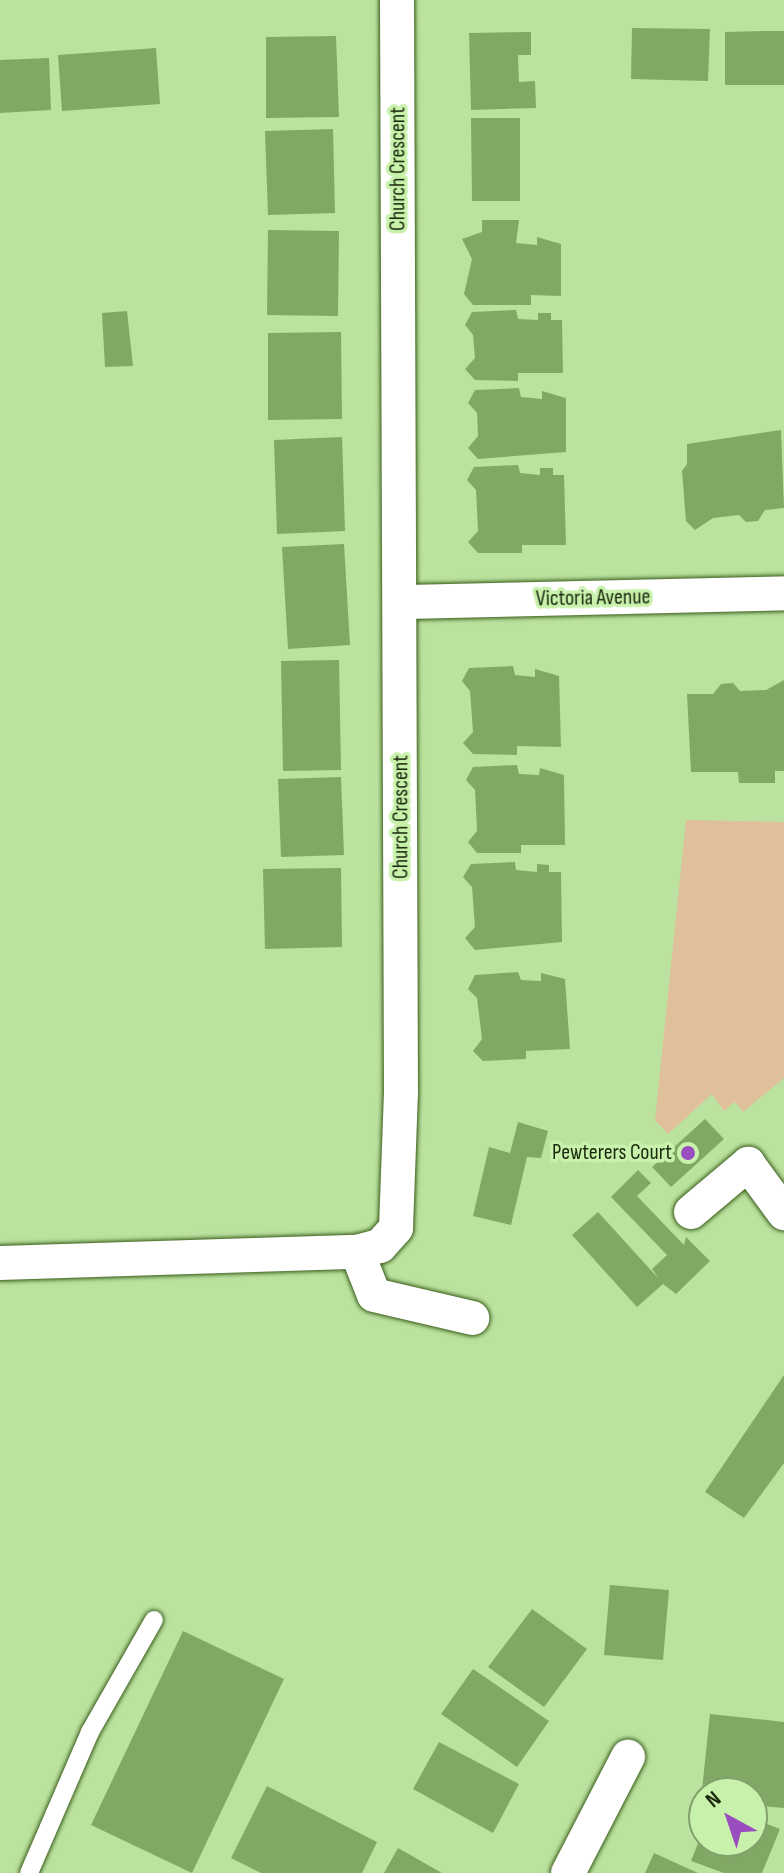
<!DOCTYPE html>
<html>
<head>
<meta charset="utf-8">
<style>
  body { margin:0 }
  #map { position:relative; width:784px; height:1873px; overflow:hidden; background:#bbe39f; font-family:"Sofia Sans Condensed",sans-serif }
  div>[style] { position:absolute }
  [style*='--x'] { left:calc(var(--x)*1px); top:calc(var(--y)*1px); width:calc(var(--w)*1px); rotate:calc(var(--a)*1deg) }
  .green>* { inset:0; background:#dfc09a }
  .building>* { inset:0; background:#82a866 }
  .roads { filter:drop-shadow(0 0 2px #3b5d1c) drop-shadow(0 0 2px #3b5d1c) }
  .service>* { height:18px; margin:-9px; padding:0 9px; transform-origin:9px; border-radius:9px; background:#fff }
  .minor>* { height:34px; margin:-17px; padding:0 17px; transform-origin:17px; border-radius:17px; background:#fff }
  .dots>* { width:22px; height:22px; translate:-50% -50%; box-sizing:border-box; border:4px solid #c8f1ab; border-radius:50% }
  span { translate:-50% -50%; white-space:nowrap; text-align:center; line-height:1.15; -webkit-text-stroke:7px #c8f1ab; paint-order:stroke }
  .street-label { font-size:22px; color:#1a280e }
  .poi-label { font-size:22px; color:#1a280e }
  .right { translate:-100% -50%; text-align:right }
  .north { position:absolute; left:688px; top:1777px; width:80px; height:80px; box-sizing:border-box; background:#c8f1ab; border:2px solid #82a16c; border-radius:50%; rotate:320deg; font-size:22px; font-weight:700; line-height:32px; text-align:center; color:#1a280e }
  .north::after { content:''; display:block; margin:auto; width:28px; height:36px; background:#994dbf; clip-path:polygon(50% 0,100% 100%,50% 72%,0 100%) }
</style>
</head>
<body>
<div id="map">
  <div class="green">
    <div style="clip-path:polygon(686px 820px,784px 822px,784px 1078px,743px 1112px,735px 1102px,724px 1111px,712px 1094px,668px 1134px,655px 1120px)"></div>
  </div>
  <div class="building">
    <div style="clip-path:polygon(632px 28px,710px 29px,708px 81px,631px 79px)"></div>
    <div style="clip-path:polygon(767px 31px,784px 31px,784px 85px,725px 85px,725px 32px)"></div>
    <div style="clip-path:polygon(531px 32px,531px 55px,518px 55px,519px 82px,535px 81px,536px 108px,471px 110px,469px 33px)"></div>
    <div style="clip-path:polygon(336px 36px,339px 117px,266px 118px,266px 37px)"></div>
    <div style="clip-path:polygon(156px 48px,160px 104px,62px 111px,58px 55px)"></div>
    <div style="clip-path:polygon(49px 58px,51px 110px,0 113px,0 60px)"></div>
    <div style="clip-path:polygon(471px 118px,520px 118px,520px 201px,472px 201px)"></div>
    <div style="clip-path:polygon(333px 129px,335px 213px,268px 215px,265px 131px)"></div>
    <div style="clip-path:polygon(482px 220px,519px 220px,516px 243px,537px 245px,537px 237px,561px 244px,561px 296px,531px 295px,531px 305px,473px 305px,464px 294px,472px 259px,462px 239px,482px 232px)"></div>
    <div style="clip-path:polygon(268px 230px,339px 231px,338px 316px,267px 315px)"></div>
    <div style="clip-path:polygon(516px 310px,518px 319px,538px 320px,538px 313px,551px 313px,551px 320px,562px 320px,563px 373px,518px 373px,518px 381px,475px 380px,465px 369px,475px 358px,473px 335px,465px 325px,472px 312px)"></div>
    <div style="clip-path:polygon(127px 311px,133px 366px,105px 367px,102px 313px)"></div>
    <div style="clip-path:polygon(341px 332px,342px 419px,268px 420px,268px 333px)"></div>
    <div style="clip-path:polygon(519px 388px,521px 397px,542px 399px,542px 391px,566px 398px,566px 452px,478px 459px,468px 448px,478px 436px,477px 413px,468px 403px,475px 390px)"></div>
    <div style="clip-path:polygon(781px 430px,784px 508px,765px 510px,758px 521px,746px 522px,739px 515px,713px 518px,695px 530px,686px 521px,682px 471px,687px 464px,687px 444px)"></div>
    <div style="clip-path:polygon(342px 437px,345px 531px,277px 534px,274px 440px)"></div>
    <div style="clip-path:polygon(518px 465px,520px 473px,540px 475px,540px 468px,553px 468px,553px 475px,564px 475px,566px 545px,522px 545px,522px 553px,478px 553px,468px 542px,478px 531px,476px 490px,467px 480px,474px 467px)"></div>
    <div style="clip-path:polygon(344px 544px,350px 645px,288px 649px,282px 547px)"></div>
    <div style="clip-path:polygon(339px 660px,341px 770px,283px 771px,281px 661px)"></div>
    <div style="clip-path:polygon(513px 666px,515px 675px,535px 677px,535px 669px,559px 676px,561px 747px,517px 746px,517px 755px,473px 754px,463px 743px,473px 732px,470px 691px,462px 681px,469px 668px)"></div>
    <div style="clip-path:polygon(784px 680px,784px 771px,775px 771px,775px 783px,739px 783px,738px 772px,691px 772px,687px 694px,713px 694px,721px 684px,733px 683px,740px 691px,766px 690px)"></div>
    <div style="clip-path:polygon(517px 765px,519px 774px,539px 775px,540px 768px,564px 775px,565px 845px,521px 845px,521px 853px,477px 853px,468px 842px,477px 831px,475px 790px,466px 780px,473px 767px)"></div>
    <div style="clip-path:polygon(341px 777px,344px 855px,281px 857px,278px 779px)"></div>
    <div style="clip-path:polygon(515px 862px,516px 870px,537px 872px,537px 864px,549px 865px,549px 872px,561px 872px,562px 942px,475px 950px,465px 938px,475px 927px,472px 887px,463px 877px,471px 864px)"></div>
    <div style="clip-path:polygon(341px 868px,342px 947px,265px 949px,263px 869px)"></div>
    <div style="clip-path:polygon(518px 972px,521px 980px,541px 981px,541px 973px,565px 979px,570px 1049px,526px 1051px,526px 1059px,483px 1061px,473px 1051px,482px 1039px,477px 998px,468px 989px,475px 975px)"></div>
    <div style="clip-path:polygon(705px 1119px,724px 1139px,671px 1187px,652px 1167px)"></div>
    <div style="clip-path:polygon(518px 1122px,548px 1131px,541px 1158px,527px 1157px,511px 1225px,473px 1216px,489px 1147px,510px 1153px)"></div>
    <div style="clip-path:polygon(638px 1170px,651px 1183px,637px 1196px,684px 1245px,686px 1237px,710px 1261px,676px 1294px,663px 1284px,637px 1307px,572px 1235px,598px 1212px,659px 1279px,652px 1269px,667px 1255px,611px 1197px)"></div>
    <div style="clip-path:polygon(784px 1375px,784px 1463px,744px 1518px,705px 1492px)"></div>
    <div style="clip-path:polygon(610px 1585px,669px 1590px,663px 1660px,604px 1655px)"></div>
    <div style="clip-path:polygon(532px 1609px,587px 1649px,544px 1707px,488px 1667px)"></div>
    <div style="clip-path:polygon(183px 1631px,284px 1679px,192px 1873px,91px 1825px)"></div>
    <div style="clip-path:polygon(473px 1669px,549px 1721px,517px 1767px,441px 1714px)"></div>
    <div style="clip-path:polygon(710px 1714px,784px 1722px,784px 1808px,752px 1805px,752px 1793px,704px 1793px,701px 1799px)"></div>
    <div style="clip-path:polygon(439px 1742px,519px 1784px,493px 1833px,413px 1789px)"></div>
    <div style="clip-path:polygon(267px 1786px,377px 1842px,362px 1873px,261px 1873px,231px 1858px)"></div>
    <div style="clip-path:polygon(752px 1818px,780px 1829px,762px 1873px,724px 1873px,691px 1861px,704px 1828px,704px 1841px,752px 1841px)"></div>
    <div style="clip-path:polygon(398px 1848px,442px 1873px,384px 1873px)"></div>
    <div style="clip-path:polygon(654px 1853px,698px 1873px,645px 1873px)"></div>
  </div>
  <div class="roads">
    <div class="service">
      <div style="--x:29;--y:1873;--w:154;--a:-66.6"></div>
      <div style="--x:90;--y:1732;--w:129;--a:-60.3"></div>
    </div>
    <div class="minor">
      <div style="--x:401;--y:602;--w:383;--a:-1.3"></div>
      <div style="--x:691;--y:1212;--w:75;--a:-40.1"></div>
      <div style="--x:748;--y:1164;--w:61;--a:53.7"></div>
      <div style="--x:357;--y:1252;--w:46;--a:68.4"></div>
      <div style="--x:374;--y:1295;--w:101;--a:13.2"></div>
      <div style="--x:0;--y:1263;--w:357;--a:-1.8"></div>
      <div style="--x:357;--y:1252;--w:24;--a:-15"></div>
      <div style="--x:380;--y:1246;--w:24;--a:-48"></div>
      <div style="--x:396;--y:1228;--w:135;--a:-87.9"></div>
      <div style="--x:401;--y:1093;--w:1093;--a:-90.21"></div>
      <div style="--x:568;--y:1873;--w:131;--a:-62.7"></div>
    </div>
  </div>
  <div class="dots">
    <div style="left:688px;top:1153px;background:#994dbf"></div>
  </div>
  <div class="street-label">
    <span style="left:398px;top:169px;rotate:-90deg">Church Crescent</span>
    <span style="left:593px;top:598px;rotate:-1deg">Victoria Avenue</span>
    <span style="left:401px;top:817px;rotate:-90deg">Church Crescent</span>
  </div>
  <div class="poi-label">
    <span class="right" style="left:672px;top:1153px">Pewterers Court</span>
  </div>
  <div class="north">N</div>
</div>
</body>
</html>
